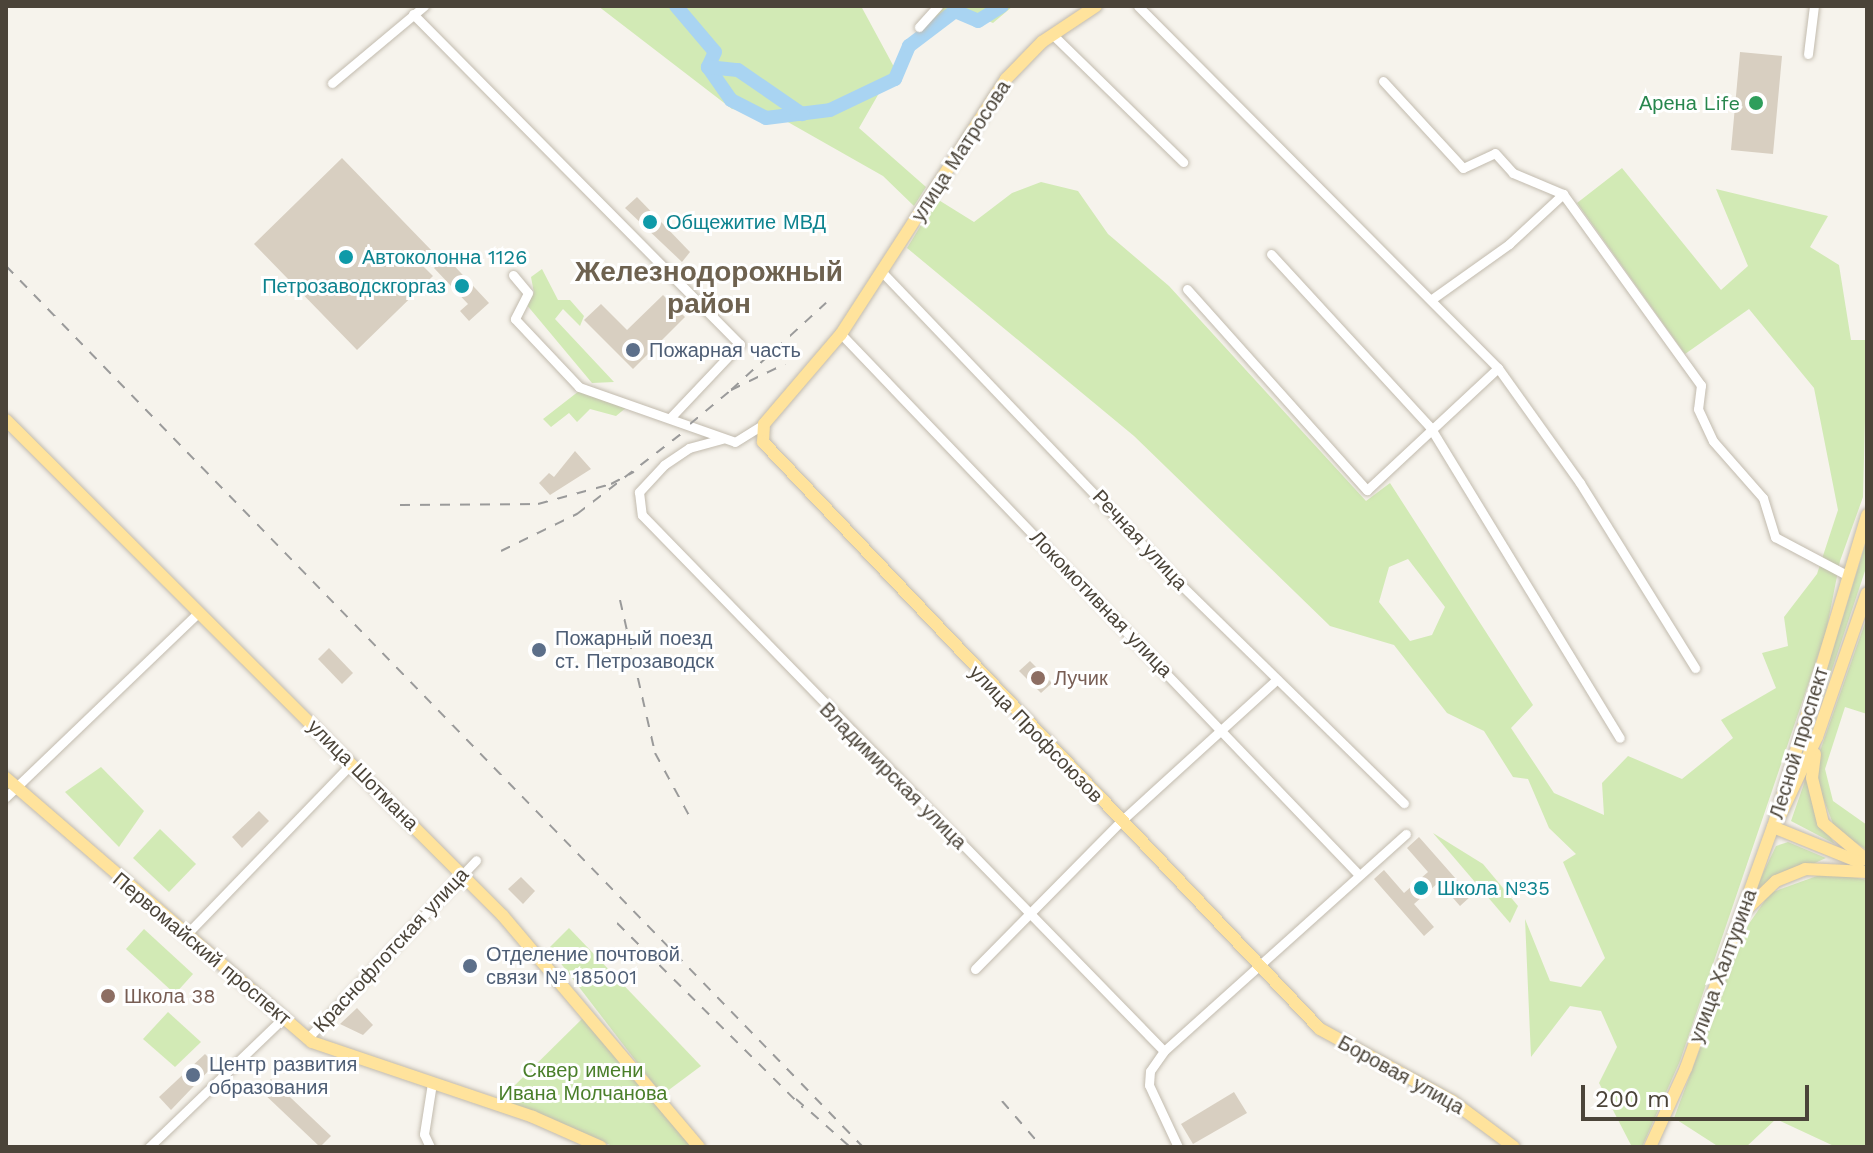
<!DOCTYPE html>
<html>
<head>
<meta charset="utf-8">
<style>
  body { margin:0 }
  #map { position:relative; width:1873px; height:1153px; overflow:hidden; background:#f6f3ec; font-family:"Work Sans",sans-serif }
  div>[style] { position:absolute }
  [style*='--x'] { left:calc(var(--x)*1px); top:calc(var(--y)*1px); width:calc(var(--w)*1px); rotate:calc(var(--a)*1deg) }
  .green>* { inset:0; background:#d2eab5 }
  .river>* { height:14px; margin:-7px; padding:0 7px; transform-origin:7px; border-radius:7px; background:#a9d4f2 }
  .building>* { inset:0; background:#d8cfc1 }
  .roads { filter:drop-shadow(0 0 2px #c2bbae) drop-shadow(0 0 2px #c2bbae) }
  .minor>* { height:9px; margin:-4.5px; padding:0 4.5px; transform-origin:4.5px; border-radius:4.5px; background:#fff }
  .major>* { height:12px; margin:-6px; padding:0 6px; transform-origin:6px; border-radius:6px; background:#ffe39c }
  .rail>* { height:2px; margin-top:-1px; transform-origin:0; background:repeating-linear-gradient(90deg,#9a9a9a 0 10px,transparent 0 20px) }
  .dots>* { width:22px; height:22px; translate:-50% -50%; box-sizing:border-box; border:4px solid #fff; border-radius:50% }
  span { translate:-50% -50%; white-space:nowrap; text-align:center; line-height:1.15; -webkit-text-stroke:6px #fff; paint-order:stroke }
  .leisure-label { font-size:20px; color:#27864d }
  .right { translate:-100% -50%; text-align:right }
  .street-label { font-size:20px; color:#4b4439 }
  .culture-label { font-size:20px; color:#0d838f }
  .left { translate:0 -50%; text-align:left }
  .service-label { font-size:20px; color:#4e5e75 }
  .education-label { font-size:20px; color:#785e54 }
  .park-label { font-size:20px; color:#4a7f2a }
  .district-label { font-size:28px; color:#6e6250; font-weight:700 }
  .frame { position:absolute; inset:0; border:8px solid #4b4439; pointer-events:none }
  .scale { position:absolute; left:1581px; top:1085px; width:228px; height:36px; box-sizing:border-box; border:4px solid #4b4439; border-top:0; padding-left:10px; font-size:24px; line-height:28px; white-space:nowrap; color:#4b4439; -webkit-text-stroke:6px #fff; paint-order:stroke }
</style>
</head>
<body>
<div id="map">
  <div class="green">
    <div style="clip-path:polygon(598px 6px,861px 6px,894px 67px,859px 128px,926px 187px,914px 206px,883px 176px,772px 113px,732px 109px)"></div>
    <div style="clip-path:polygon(942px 6px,1013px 6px,993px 23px,955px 7px,930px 32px,924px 30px)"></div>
    <div style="clip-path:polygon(evenodd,1622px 168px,1721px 290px,1748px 266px,1716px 189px,1828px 216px,1810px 247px,1839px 265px,1851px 340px,1867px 340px,1863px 497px,1840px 561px,1826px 632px,1680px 1061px,1642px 1147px,1632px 1147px,1599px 1083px,1617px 1047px,1601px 1011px,1570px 1006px,1531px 1057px,1525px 919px,1550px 981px,1581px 987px,1605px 958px,1563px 862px,1576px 854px,1549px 828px,1528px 779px,1513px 777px,1484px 731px,1447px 713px,1394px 645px,1330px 626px,1134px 436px,907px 248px,937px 199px,974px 222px,1012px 193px,1041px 182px,1078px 191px,1108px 234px,1169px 286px,1366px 501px,1390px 483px,1533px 705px,1511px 728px,1554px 793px,1604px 815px,1602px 783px,1628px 756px,1682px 779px,1733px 738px,1721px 720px,1776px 688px,1762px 653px,1788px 646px,1784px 617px,1817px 574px,1838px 510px,1814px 388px,1749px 309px,1685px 354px,1577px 203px,1622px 168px,1408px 559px,1445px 607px,1432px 635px,1410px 641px,1379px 602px,1389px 567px,1408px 559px)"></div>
    <div style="clip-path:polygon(542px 269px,558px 300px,570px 300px,584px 316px,580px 326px,563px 309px,555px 319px,614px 382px,592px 383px,526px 304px,534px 293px,531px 277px)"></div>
    <div style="clip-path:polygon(579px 391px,627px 407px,616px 416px,590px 409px,577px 422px,569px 413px,551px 427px,543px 419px)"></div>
    <div style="clip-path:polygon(1867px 539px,1867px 565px,1797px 774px,1794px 776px)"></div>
    <div style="clip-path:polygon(1867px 617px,1867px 714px,1845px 707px,1825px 769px,1833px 801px,1867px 825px,1867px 850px,1835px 829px,1817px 782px,1820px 751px)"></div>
    <div style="clip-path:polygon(101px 767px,144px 811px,119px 847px,65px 792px)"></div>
    <div style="clip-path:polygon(1807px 775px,1816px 816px,1835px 844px,1791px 821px)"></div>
    <div style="clip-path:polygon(160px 829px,196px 864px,169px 892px,133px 858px)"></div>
    <div style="clip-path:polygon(1433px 833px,1483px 864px,1518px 906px,1510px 923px)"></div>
    <div style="clip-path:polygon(1788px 842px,1826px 858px,1755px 890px,1776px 846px)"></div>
    <div style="clip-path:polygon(1828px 872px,1867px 880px,1867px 1147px,1836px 1147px,1776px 1119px,1746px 1147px,1719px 1147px,1674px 1118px,1744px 931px,1770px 893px)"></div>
    <div style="clip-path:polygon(569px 928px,701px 1066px,662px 1095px,549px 948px)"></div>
    <div style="clip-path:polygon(144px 929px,193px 974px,175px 994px,126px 949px)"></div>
    <div style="clip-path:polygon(168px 1012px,201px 1042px,175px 1067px,143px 1039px)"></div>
    <div style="clip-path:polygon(587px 1014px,695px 1147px,615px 1147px,500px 1100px)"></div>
  </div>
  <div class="river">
    <div style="--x:676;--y:6;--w:60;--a:49.7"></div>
    <div style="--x:715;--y:52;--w:17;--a:115"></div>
    <div style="--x:708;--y:67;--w:40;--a:55.1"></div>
    <div style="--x:731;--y:100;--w:39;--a:27"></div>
    <div style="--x:766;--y:118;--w:64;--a:-7.1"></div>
    <div style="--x:830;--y:110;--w:72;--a:-25.5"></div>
    <div style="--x:895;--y:79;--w:36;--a:-67"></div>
    <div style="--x:909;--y:46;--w:58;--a:-37.3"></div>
    <div style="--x:955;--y:11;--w:25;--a:23"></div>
    <div style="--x:978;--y:21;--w:28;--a:-32"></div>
    <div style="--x:708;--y:67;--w:30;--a:6"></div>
    <div style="--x:738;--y:70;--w:78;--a:34.5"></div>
  </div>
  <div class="building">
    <div style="clip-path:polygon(1740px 52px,1782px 56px,1773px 154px,1731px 150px)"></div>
    <div style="clip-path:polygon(342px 158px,432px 251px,420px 263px,433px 276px,357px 350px,254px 244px)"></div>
    <div style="clip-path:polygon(637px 197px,690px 252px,682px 262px,625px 208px)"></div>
    <div style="clip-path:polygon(446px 257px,489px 303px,469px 321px,460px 311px,468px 304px,434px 268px)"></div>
    <div style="clip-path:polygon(663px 295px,685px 317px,633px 369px,584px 320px,601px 304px,627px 330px)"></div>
    <div style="clip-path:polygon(575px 451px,591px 469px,550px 495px,539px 483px,549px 473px,554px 477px)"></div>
    <div style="clip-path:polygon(329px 648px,353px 673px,342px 684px,318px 659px)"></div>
    <div style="clip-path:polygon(1030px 661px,1052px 683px,1041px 693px,1019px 671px)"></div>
    <div style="clip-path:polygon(259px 811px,269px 821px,242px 848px,232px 837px)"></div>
    <div style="clip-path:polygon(1419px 837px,1471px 896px,1460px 906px,1439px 882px,1414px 904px,1434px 927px,1424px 936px,1374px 879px,1384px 870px,1404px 893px,1428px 872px,1407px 848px)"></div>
    <div style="clip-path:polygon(521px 877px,535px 891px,523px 904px,508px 889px)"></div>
    <div style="clip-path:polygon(357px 1008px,373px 1025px,363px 1035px,340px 1024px)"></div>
    <div style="clip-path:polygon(205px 1054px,215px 1064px,171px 1110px,159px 1097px)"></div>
    <div style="clip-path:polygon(271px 1079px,331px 1136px,320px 1147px,260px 1090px)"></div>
    <div style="clip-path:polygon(1234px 1092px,1247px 1113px,1193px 1144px,1181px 1124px)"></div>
  </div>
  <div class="roads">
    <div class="minor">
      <div style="--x:1138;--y:6;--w:511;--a:45.16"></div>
      <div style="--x:1498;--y:368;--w:141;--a:54.5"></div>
      <div style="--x:1580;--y:483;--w:218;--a:58.1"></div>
      <div style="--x:413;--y:14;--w:465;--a:45.3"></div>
      <div style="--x:740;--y:344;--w:100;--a:133.4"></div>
      <div style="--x:919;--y:27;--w:28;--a:-48"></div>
      <div style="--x:1053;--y:35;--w:182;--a:44.3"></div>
      <div style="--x:1808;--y:54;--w:48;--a:-82.9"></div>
      <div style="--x:1383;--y:81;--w:118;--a:47.4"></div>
      <div style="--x:1463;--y:168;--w:35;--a:-25"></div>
      <div style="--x:1495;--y:153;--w:27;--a:48"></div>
      <div style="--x:1513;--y:173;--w:54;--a:22.8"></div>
      <div style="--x:1563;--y:194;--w:236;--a:54.2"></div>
      <div style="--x:1701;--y:385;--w:24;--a:97"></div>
      <div style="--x:1698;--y:409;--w:35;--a:65"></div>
      <div style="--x:1713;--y:441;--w:76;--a:48.7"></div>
      <div style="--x:1763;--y:498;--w:41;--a:72.9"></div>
      <div style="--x:1775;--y:537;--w:79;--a:27.9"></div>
      <div style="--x:332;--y:83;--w:120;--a:-39.9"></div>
      <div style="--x:1271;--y:254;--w:235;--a:47.4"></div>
      <div style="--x:1430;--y:427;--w:364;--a:58.6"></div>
      <div style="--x:882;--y:272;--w:426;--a:46.3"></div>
      <div style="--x:1176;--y:580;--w:319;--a:44.4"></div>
      <div style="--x:513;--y:275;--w:23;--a:50"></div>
      <div style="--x:528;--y:293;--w:29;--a:117"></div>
      <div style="--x:515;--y:319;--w:93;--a:46.7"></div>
      <div style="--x:579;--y:387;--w:165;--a:19.4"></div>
      <div style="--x:735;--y:442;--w:34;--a:-32"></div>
      <div style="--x:1187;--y:289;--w:270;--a:48.2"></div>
      <div style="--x:1367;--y:490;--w:179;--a:-43"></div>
      <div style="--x:1432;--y:299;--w:95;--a:-35.5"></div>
      <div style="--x:1509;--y:244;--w:74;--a:-42.8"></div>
      <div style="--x:841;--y:334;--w:749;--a:46.24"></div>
      <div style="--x:722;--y:439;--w:34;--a:165"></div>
      <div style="--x:689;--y:448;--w:30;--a:146"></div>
      <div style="--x:664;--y:465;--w:37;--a:133"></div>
      <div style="--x:639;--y:492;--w:23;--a:83"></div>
      <div style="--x:642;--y:515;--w:748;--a:45.76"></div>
      <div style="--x:6;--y:797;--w:266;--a:-43.8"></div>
      <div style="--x:185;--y:936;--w:240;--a:-46"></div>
      <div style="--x:975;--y:969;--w:206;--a:-45.4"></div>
      <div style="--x:1120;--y:822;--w:212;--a:-42.3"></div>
      <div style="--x:307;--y:1039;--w:246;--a:-46.6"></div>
      <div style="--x:149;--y:1147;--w:186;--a:-43.9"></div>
      <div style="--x:430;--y:1147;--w:14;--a:-115"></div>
      <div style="--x:424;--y:1134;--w:52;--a:-81.1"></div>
      <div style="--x:1178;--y:1147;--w:68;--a:-115.1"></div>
      <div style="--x:1149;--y:1085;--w:14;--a:-86"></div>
      <div style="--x:1150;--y:1071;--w:24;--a:-55"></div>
      <div style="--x:1164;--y:1051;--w:325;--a:-41.9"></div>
    </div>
    <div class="major">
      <div style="--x:1096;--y:6;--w:65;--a:146.3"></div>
      <div style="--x:1042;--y:42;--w:52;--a:134.2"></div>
      <div style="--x:1006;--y:79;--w:304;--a:122.9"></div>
      <div style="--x:841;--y:334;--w:118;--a:130.5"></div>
      <div style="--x:764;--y:424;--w:18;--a:93"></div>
      <div style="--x:763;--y:442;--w:809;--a:46.5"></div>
      <div style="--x:1320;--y:1029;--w:150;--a:28.6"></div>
      <div style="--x:1452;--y:1101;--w:77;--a:36.6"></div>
      <div style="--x:6;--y:420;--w:702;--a:44.94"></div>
      <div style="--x:503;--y:916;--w:303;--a:49.7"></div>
      <div style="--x:1815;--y:754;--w:24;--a:97"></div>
      <div style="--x:1812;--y:778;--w:46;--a:76.3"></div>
      <div style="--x:1823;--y:823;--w:57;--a:40.1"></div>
      <div style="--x:6;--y:778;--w:404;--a:40.8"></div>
      <div style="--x:312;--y:1042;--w:233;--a:18.7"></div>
      <div style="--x:533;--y:1117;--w:74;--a:23.8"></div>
      <div style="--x:1779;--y:818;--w:89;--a:-64.9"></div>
      <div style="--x:1817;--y:737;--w:152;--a:-70.9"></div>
      <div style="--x:1773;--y:827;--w:93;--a:22.1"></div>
      <div style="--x:1747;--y:909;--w:40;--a:-44"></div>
      <div style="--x:1776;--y:881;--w:31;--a:-22"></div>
      <div style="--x:1805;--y:869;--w:62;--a:2.8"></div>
      <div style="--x:1650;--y:1147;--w:87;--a:-65.5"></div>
      <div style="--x:1686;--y:1068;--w:256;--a:-70.2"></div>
      <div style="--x:1773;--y:827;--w:326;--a:-73.2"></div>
    </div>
  </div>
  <div class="rail">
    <div style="--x:6;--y:266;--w:1229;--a:45.79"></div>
    <div style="--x:731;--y:390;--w:129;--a:-42.5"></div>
    <div style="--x:690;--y:424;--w:53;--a:-39.7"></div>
    <div style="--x:731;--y:390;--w:60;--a:-25.7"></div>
    <div style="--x:400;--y:505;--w:138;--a:-0.4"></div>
    <div style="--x:538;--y:504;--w:76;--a:-15.3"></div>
    <div style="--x:611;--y:484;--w:26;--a:-28"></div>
    <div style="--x:501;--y:551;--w:85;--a:-26"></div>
    <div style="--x:577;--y:514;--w:133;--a:-37.6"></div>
    <div style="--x:620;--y:600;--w:157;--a:77.1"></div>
    <div style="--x:655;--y:753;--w:77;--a:61.4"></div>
    <div style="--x:617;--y:923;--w:262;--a:44.8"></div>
    <div style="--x:796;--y:1099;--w:72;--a:41.6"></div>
    <div style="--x:1002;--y:1101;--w:61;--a:49"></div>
  </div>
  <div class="dots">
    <div style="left:1756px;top:103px;background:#2e9e5b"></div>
    <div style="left:650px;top:222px;background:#0f9aa8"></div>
    <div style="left:346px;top:257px;background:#0f9aa8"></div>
    <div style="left:462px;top:286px;background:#0f9aa8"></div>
    <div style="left:633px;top:350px;background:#5c6f8a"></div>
    <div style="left:539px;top:650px;background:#5c6f8a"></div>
    <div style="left:1038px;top:678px;background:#8d6e63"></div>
    <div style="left:1421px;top:888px;background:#0f9aa8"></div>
    <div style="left:470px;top:966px;background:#5c6f8a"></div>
    <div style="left:108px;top:996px;background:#8d6e63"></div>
    <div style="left:193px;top:1075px;background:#5c6f8a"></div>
  </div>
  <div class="leisure-label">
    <span class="right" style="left:1740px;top:103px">Арена Life</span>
  </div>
  <div class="street-label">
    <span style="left:961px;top:151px;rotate:-57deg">улица Матросова</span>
    <span style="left:1140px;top:540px;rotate:47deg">Речная улица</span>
    <span style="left:1101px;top:604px;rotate:46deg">Локомотивная улица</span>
    <span style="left:1036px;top:734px;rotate:46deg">улица Профсоюзов</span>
    <span style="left:1799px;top:743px;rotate:-73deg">Лесной проспект</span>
    <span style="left:363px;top:775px;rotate:45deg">улица Шотмана</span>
    <span style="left:893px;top:776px;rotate:45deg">Владимирская улица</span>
    <span style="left:202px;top:949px;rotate:40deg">Первомайский проспект</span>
    <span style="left:391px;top:950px;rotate:-47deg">Краснофлотская улица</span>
    <span style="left:1723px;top:966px;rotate:-70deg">улица Халтурина</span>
    <span style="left:1401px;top:1075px;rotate:29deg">Боровая улица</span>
  </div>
  <div class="culture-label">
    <span class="left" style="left:666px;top:222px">Общежитие МВД</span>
    <span class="left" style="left:362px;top:257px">Автоколонна 1126</span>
    <span class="right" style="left:446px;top:286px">Петрозаводскгоргаз</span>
    <span class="left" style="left:1437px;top:888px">Школа №35</span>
  </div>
  <div class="service-label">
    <span class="left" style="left:649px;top:350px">Пожарная часть</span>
    <span class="left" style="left:555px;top:650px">Пожарный поезд<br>ст. Петрозаводск</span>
    <span class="left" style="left:486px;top:966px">Отделение почтовой<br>связи № 185001</span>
    <span class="left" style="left:209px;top:1076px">Центр развития<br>образования</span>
  </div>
  <div class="education-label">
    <span class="left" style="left:1054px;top:678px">Лучик</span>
    <span class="left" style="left:124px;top:996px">Школа 38</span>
  </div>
  <div class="park-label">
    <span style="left:583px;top:1082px">Сквер имени<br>Ивана Молчанова</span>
  </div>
  <div class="district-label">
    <span style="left:709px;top:288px">Железнодорожный<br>район</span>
  </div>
  <div class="frame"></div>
  <div class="scale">200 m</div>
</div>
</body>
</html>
